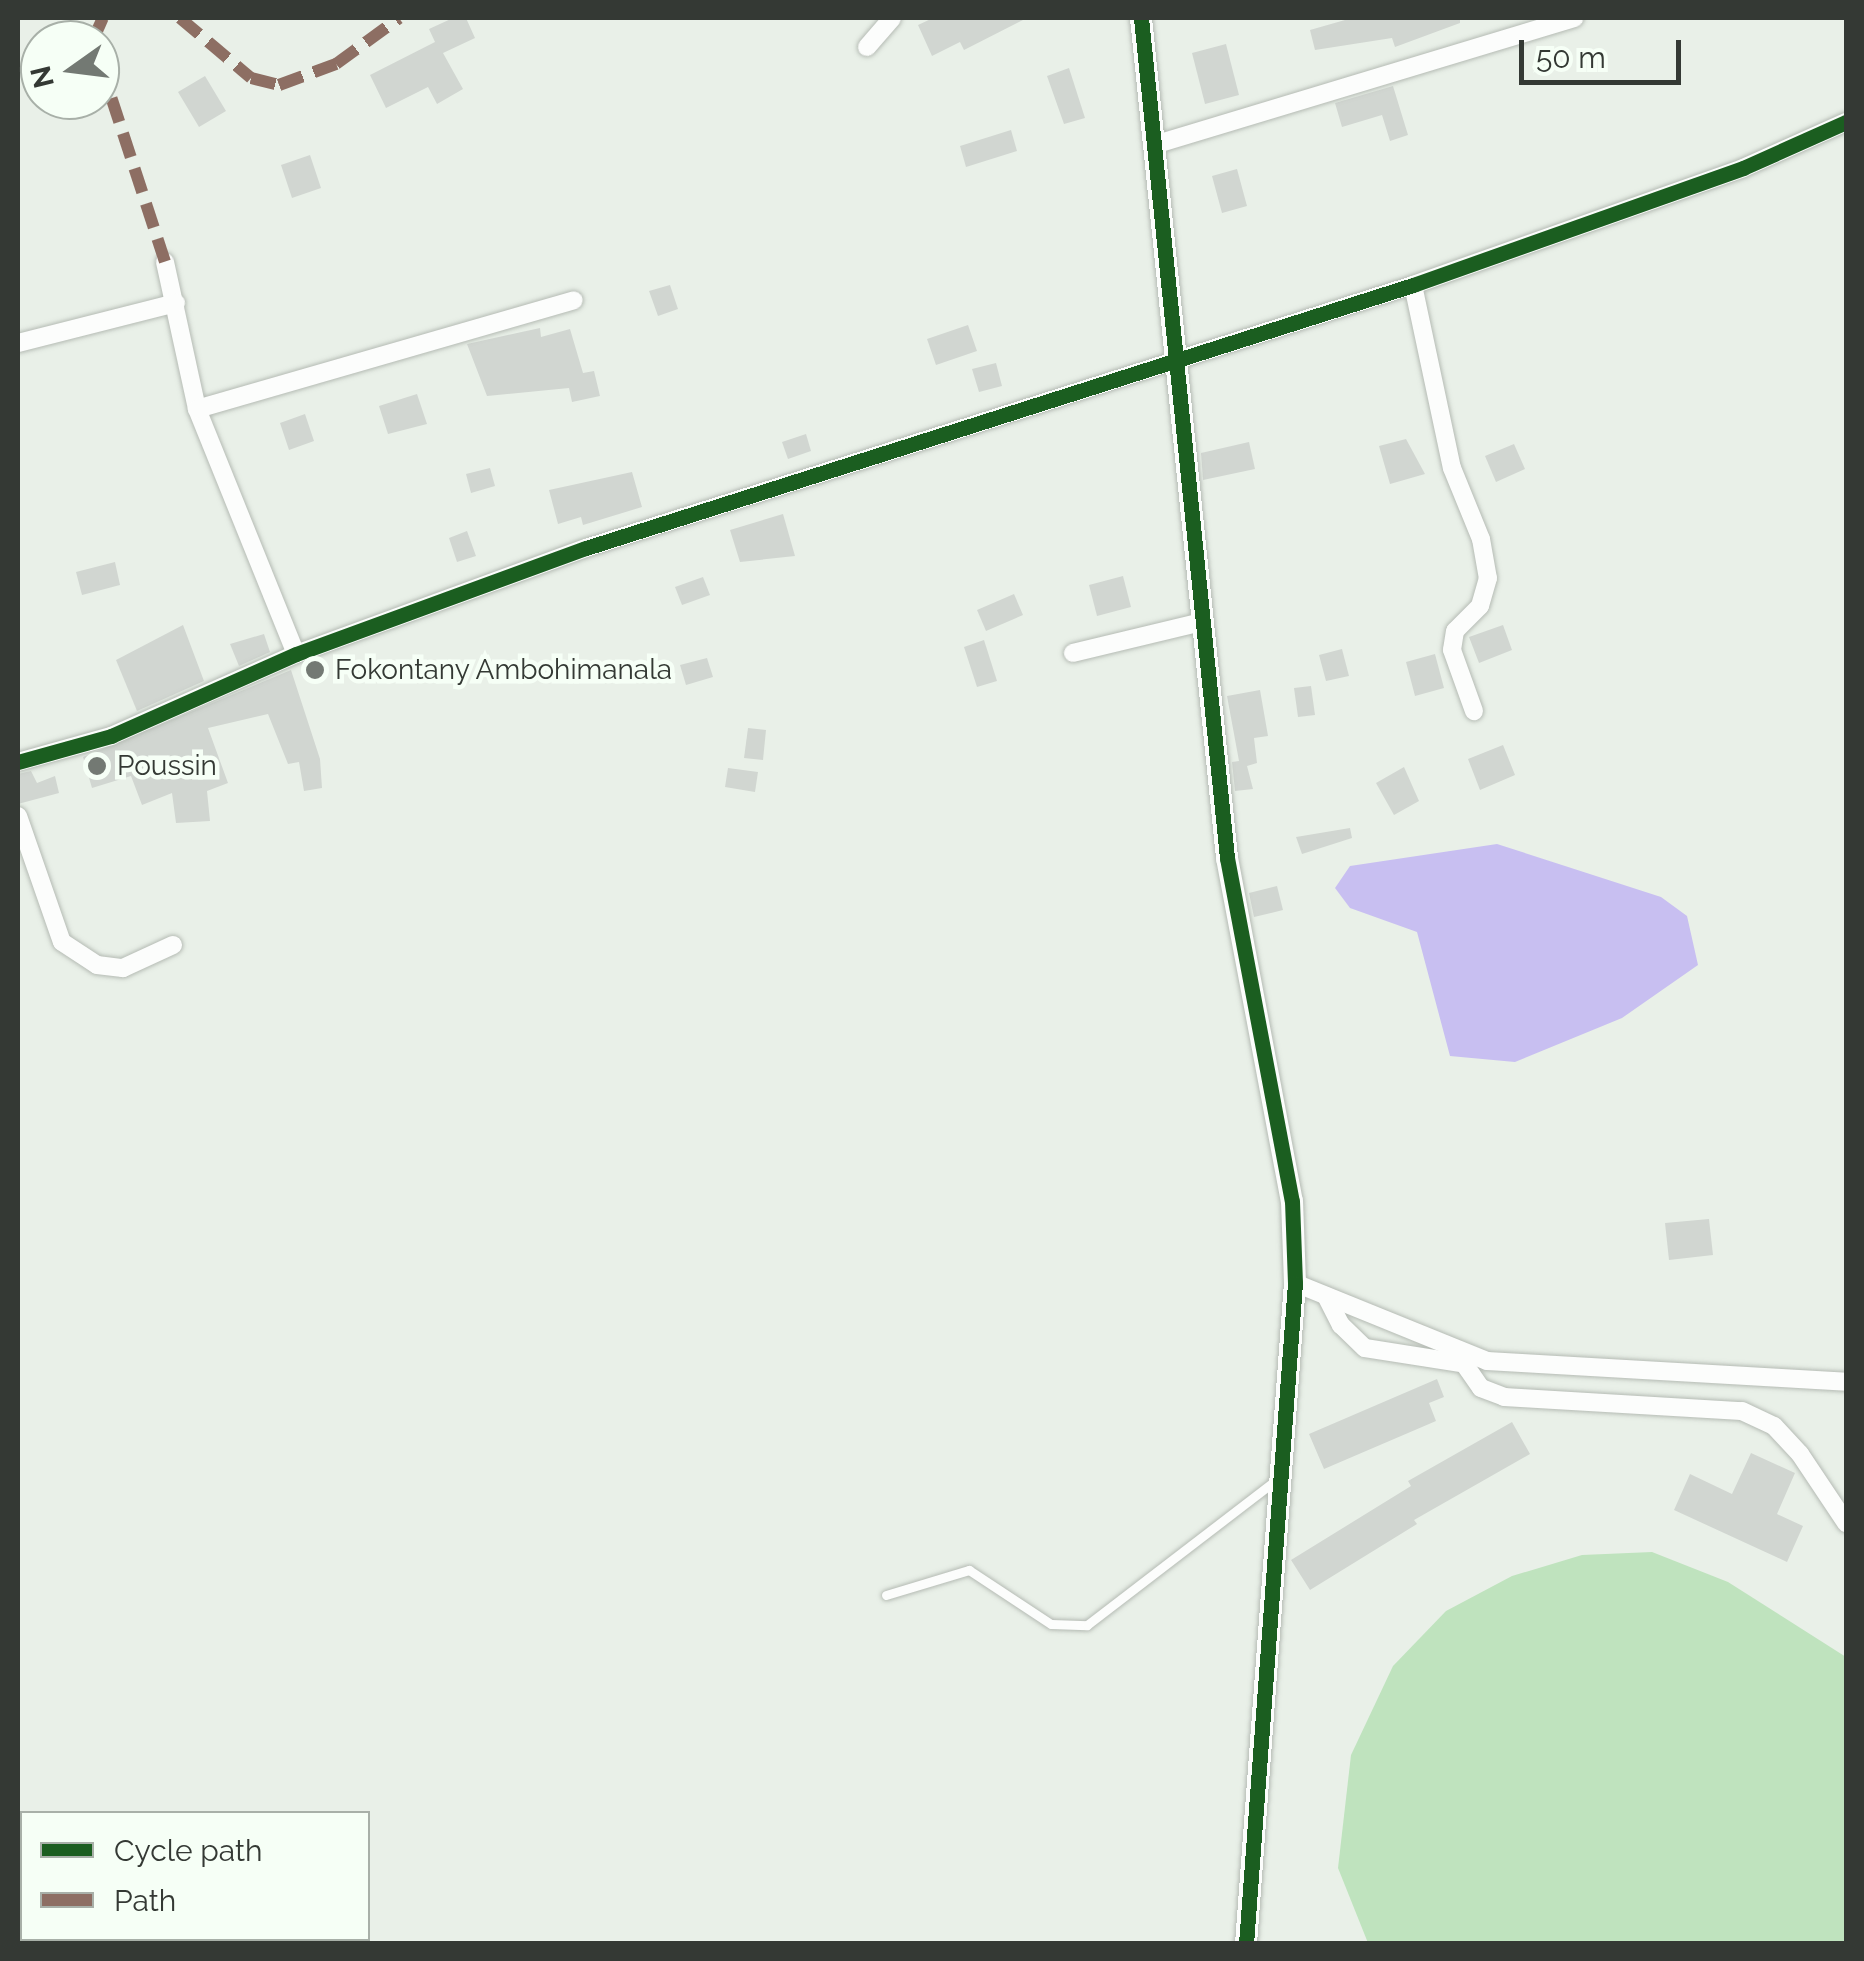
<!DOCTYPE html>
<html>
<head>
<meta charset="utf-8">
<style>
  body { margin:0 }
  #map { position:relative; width:1864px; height:1961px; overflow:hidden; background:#e9f0e8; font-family:Raleway,sans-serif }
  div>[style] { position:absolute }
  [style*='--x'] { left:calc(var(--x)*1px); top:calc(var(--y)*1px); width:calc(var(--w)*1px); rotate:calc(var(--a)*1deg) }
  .green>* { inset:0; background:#bfe3be }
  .water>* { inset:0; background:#c8bff1 }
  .building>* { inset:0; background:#d1d6d1 }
  .roads { filter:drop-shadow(0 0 2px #b5bbb4) drop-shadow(0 0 2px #b5bbb4) }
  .service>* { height:9px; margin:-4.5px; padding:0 4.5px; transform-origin:4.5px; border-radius:4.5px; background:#fcfdfc }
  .minor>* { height:18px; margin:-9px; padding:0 9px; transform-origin:9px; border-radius:9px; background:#fcfdfc }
  .tertiary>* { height:22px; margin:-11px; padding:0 11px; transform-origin:11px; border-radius:11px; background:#fcfdfc }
  .quiet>* { height:12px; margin-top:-6px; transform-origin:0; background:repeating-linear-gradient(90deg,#8d6e63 0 25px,transparent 0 37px) }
  .cycleway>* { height:15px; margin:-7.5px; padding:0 7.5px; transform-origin:7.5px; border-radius:7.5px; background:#1b5e20 }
  .dots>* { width:28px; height:28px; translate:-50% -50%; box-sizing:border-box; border:5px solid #f6fff6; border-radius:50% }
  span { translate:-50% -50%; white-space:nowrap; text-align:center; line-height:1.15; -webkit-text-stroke:9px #f6fff6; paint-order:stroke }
  .poi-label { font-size:28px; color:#343934 }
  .left { translate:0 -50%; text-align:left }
  .frame { position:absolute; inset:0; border:20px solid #343934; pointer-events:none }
  .legend { position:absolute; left:20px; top:1811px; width:350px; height:130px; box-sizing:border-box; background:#f6fff6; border:2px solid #a8b0a8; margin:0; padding:12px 18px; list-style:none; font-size:30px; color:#343934 }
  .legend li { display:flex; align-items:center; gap:20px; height:50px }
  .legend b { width:50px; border:2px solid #a8b0a8 }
  .north { position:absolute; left:20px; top:20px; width:100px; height:100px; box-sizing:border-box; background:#f6fff6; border:2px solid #a8b0a8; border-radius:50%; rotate:256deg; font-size:28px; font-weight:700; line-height:40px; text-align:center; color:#343934 }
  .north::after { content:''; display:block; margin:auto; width:35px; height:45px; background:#737973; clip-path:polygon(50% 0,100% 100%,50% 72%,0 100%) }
  .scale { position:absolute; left:1519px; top:40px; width:162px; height:45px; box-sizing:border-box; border:5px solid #343934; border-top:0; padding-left:12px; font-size:30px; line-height:35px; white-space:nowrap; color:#343934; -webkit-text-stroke:8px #f6fff6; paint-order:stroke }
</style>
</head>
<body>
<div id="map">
  <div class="green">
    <div style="clip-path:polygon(1652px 1552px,1728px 1582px,1846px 1657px,1846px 1943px,1368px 1943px,1338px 1868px,1351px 1755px,1393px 1666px,1446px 1611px,1512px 1576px,1582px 1555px)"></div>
  </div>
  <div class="water">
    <div style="clip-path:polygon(1497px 844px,1661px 897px,1687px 916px,1698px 965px,1622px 1018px,1515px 1062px,1450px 1056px,1417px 932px,1350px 908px,1335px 888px,1350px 866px)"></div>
  </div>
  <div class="building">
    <div style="clip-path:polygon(453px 18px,466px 18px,475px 38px,443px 53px,463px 89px,437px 104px,428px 87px,386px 108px,370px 75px,435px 42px,429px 29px)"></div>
    <div style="clip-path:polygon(933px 18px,1027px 18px,964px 50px,960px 42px,932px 56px,918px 25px)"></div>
    <div style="clip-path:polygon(1352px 18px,1460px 18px,1460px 23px,1395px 47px,1392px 38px,1315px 50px,1310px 30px)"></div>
    <div style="clip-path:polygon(1226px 44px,1239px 95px,1205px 104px,1192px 53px)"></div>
    <div style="clip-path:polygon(1069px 68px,1085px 118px,1064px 124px,1047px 76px)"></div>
    <div style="clip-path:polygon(205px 76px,226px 111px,199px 127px,178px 92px)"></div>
    <div style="clip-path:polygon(1393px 86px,1408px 135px,1390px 141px,1382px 115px,1342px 127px,1335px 103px)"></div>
    <div style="clip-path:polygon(1011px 130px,1017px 151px,966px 167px,960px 146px)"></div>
    <div style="clip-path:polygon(310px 155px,321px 188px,292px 198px,281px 165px)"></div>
    <div style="clip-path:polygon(1237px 169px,1247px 206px,1222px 213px,1212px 176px)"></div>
    <div style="clip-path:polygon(670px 285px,678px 309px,658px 316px,649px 291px)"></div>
    <div style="clip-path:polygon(968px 325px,977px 351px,936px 365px,927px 339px)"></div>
    <div style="clip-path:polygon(540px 328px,541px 337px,570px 329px,583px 373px,594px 371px,600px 396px,572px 402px,569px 388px,487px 396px,467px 344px)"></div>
    <div style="clip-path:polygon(996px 363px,1002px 386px,979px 392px,972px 369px)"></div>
    <div style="clip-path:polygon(417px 394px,427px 424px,388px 434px,379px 406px)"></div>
    <div style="clip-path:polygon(305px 414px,314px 441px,289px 450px,280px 423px)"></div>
    <div style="clip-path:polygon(806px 434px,811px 451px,788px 459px,782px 442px)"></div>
    <div style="clip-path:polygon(1406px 439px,1425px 474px,1390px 484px,1379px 446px)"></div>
    <div style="clip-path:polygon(1249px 442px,1255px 469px,1203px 480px,1201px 453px)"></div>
    <div style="clip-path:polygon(1514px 444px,1525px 469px,1496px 482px,1485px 456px)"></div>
    <div style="clip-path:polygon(490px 468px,495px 486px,471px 493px,466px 474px)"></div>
    <div style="clip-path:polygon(632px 472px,642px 507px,583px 525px,581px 517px,558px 524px,549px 490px)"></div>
    <div style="clip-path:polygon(783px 514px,795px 556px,740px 562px,730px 530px)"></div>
    <div style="clip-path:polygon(467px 531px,476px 556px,457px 562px,449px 538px)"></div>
    <div style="clip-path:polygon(115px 562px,120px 585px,82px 595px,76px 572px)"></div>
    <div style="clip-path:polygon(1123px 576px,1131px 607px,1097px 616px,1089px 585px)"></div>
    <div style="clip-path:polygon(703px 577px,710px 595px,682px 605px,675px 587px)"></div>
    <div style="clip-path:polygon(1014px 594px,1023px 615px,986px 631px,977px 610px)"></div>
    <div style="clip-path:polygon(183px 625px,204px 681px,137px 711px,116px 660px)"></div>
    <div style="clip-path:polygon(1503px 625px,1512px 650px,1479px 663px,1469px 637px)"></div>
    <div style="clip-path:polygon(264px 634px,270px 652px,239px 666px,230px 644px)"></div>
    <div style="clip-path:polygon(984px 640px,997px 681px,977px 687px,964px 647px)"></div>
    <div style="clip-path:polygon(1342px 649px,1349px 676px,1326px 681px,1319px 655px)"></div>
    <div style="clip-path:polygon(1435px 654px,1444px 688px,1415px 696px,1406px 662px)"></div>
    <div style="clip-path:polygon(707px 658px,713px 677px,686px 685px,680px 665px)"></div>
    <div style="clip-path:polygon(291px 670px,320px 759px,322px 788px,304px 791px,299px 762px,288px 764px,268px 714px,208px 728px,228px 783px,207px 791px,210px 821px,176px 823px,172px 793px,142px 805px,131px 776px,92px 788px,83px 757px)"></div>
    <div style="clip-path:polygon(1311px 686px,1315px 715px,1298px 717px,1294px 688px)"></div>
    <div style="clip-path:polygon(1260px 690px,1268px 736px,1254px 738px,1257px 763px,1247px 766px,1253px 789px,1235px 791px,1232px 762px,1239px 761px,1227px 696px)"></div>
    <div style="clip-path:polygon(748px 728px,766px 730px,763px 760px,744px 758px)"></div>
    <div style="clip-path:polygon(1503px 745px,1515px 775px,1480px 790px,1468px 759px)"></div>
    <div style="clip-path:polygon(1404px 767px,1419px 801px,1394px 815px,1376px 783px)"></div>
    <div style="clip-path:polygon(728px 768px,758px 772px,755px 792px,725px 787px)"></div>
    <div style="clip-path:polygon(31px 771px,37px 783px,55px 776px,59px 793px,18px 804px,18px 774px)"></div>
    <div style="clip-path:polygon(1350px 828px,1352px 838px,1302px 854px,1296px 837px)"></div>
    <div style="clip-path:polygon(1277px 886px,1283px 910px,1254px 917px,1249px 893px)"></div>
    <div style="clip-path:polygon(1709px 1219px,1713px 1255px,1669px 1260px,1665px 1223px)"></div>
    <div style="clip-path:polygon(1437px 1379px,1444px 1397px,1429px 1403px,1436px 1421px,1324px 1469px,1309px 1434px)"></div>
    <div style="clip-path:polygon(1512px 1422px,1530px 1454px,1414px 1520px,1417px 1524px,1310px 1590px,1291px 1560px,1411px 1486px,1408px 1481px)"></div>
    <div style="clip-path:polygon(1751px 1453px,1795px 1473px,1777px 1514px,1803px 1526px,1787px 1562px,1674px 1510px,1690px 1474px,1732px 1494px)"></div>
  </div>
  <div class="roads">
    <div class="service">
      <div style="--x:886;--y:1595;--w:87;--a:-16.8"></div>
      <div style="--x:969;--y:1570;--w:98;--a:33.4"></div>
      <div style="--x:1051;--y:1624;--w:36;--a:2"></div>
      <div style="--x:1087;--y:1625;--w:237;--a:-37.5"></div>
    </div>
    <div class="minor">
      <div style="--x:867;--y:47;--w:38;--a:-49"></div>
      <div style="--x:1157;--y:144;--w:436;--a:-16.8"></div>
      <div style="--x:165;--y:262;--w:150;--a:77.7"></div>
      <div style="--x:197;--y:409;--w:264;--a:68"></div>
      <div style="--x:1413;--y:285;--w:187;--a:78"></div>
      <div style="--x:1452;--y:468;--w:77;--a:67.8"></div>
      <div style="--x:1481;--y:539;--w:40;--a:80"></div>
      <div style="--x:1488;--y:578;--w:29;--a:106"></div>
      <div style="--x:1480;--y:606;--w:35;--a:135"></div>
      <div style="--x:1455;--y:631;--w:19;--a:99"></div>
      <div style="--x:1452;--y:650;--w:65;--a:70.2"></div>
      <div style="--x:18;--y:343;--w:163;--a:-14.2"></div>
      <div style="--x:197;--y:409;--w:392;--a:-16.1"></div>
      <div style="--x:1073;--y:653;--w:133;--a:-13.5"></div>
      <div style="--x:18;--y:762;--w:97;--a:-15.6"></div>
      <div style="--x:111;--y:736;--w:202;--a:-23.9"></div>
      <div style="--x:296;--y:654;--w:309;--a:-20.1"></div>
      <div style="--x:586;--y:548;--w:868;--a:-17.64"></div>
      <div style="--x:1413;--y:285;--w:350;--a:-19.5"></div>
      <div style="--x:1743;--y:168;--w:113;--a:-24.1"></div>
      <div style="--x:18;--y:816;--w:133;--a:70.8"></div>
      <div style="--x:62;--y:942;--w:42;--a:33.3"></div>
      <div style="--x:97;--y:965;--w:26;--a:7"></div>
      <div style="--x:123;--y:968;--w:55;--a:-24.7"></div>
      <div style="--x:1295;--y:1283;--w:207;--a:22.1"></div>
      <div style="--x:1487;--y:1361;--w:360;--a:3.3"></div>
      <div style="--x:1326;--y:1296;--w:33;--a:63"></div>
      <div style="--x:1341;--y:1325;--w:33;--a:44"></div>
      <div style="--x:1365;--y:1348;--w:102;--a:9"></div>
      <div style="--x:1458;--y:1355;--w:40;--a:55.1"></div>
      <div style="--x:1481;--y:1388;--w:25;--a:21"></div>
      <div style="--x:1504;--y:1397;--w:238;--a:3.4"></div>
      <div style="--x:1742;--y:1411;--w:35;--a:25"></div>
      <div style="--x:1774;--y:1426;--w:38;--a:47"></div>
      <div style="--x:1800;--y:1454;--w:83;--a:56.3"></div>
    </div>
    <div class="tertiary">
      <div style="--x:1141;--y:18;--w:844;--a:84.15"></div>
      <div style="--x:1227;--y:858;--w:349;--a:79.3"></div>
      <div style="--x:1292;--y:1201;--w:82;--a:87.9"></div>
      <div style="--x:1295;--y:1283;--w:663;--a:94.24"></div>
    </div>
  </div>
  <div class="quiet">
    <div style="--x:180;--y:18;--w:93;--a:40.2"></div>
    <div style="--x:251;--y:78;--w:29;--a:14"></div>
    <div style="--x:279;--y:85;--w:61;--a:-20.2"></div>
    <div style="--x:336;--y:64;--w:78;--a:-36.1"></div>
    <div style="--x:93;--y:40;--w:24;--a:-66"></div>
    <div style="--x:100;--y:63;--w:209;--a:71.9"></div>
  </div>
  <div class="cycleway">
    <div style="--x:1141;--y:18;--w:844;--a:84.15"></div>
    <div style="--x:1227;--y:858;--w:349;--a:79.3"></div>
    <div style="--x:1292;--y:1201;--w:82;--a:87.9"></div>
    <div style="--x:1295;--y:1283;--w:663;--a:94.24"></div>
    <div style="--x:18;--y:762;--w:97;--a:-15.6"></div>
    <div style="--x:111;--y:736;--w:202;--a:-23.9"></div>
    <div style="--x:296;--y:654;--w:309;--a:-20.1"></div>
    <div style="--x:586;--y:548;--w:868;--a:-17.64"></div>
    <div style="--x:1413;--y:285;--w:350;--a:-19.5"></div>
    <div style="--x:1743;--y:168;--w:113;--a:-24.1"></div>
  </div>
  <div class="dots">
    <div style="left:315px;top:670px;background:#737973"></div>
    <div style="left:97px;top:766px;background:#737973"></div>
  </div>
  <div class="poi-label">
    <span class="left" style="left:335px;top:670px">Fokontany Ambohimanala</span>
    <span class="left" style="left:117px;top:766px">Poussin</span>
  </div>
  <div class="frame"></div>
  <ul class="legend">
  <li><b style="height:12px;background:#1b5e20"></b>Cycle path</li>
  <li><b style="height:12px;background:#8d6e63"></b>Path</li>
  </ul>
  <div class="north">N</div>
  <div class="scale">50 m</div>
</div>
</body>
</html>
